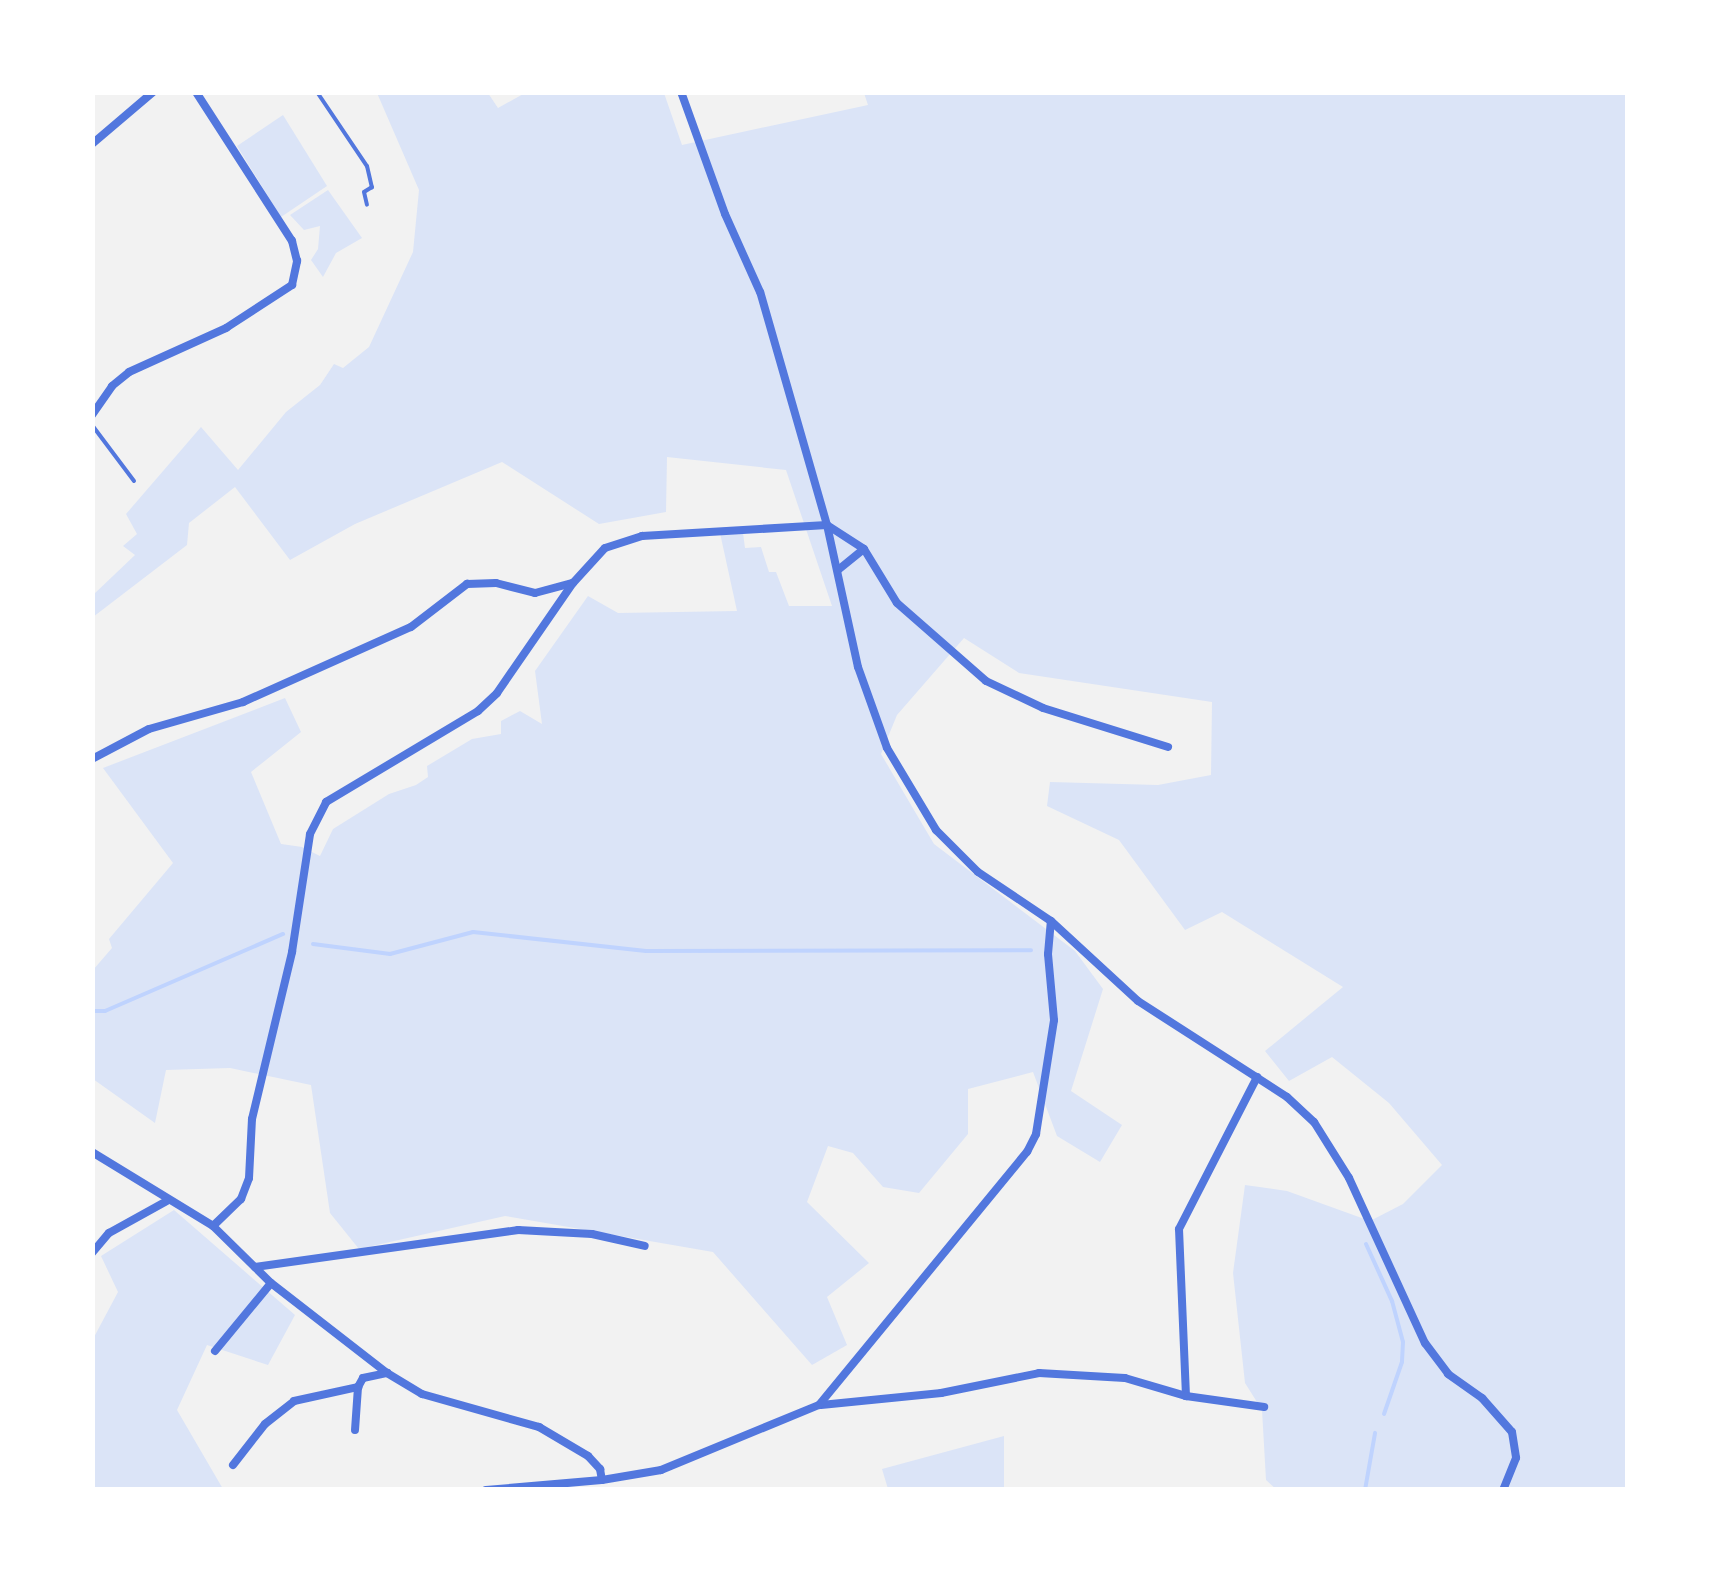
<!DOCTYPE html>
<html>
<head>
<meta charset="utf-8">
<style>
  body { margin:0 }
  #map { position:relative; width:1720px; height:1582px; overflow:hidden; background:#f2f2f2; font-family:"Archivo Narrow",sans-serif }
  div>[style] { position:absolute }
  [style*='--x'] { left:calc(var(--x)*1px); top:calc(var(--y)*1px); width:calc(var(--w)*1px); rotate:calc(var(--a)*1deg) }
  .green>* { inset:0; background:#dbe4f7 }
  .stream>* { height:4px; margin:-2px; padding:0 2px; transform-origin:2px; border-radius:2px; background:#bfd3fe }
  .service>* { height:4px; margin:-2px; padding:0 2px; transform-origin:2px; border-radius:2px; background:#5277de }
  .minor>* { height:8px; margin:-4px; padding:0 4px; transform-origin:4px; border-radius:4px; background:#5277de }
  span { translate:-50% -50%; white-space:nowrap; text-align:center; line-height:1.15; -webkit-text-stroke:8px #fff; paint-order:stroke }
  .frame { position:absolute; inset:0; border:95px solid #fff; pointer-events:none }
</style>
</head>
<body>
<div id="map">
  <div class="green">
    <div style="clip-path:polygon(377px 93px,488px 93px,498px 108px,525px 93px,664px 93px,682px 145px,868px 105px,864px 93px,1627px 93px,1627px 1489px,1277px 1490px,1266px 1480px,1262px 1410px,1245px 1383px,1233px 1273px,1245px 1185px,1287px 1191px,1370px 1221px,1403px 1204px,1442px 1165px,1389px 1103px,1332px 1057px,1289px 1081px,1265px 1051px,1343px 987px,1222px 912px,1185px 930px,1119px 840px,1047px 806px,1050px 782px,1158px 785px,1211px 775px,1212px 702px,1019px 673px,964px 638px,897px 715px,881px 754px,934px 844px,1075px 951px,1103px 989px,1071px 1091px,1122px 1125px,1100px 1162px,1057px 1136px,1033px 1072px,968px 1089px,968px 1134px,919px 1193px,883px 1187px,853px 1153px,828px 1146px,807px 1202px,869px 1263px,827px 1297px,847px 1345px,812px 1365px,713px 1252px,505px 1216px,359px 1249px,330px 1213px,311px 1085px,230px 1068px,166px 1070px,155px 1123px,93px 1079px,93px 970px,112px 948px,109px 939px,173px 863px,103px 768px,285px 698px,301px 732px,251px 772px,281px 844px,302px 847px,320px 856px,333px 829px,389px 794px,416px 785px,428px 777px,427px 766px,472px 739px,501px 734px,501px 721px,520px 711px,542px 724px,535px 671px,588px 596px,618px 613px,737px 611px,720px 533px,743px 533px,745px 548px,761px 547px,769px 572px,776px 572px,789px 606px,832px 606px,786px 470px,667px 457px,666px 512px,599px 524px,502px 462px,355px 524px,290px 560px,235px 487px,189px 523px,187px 545px,93px 617px,93px 595px,135px 555px,123px 546px,137px 534px,126px 514px,201px 427px,238px 470px,286px 412px,320px 385px,334px 364px,343px 368px,369px 347px,413px 252px,419px 190px)"></div>
    <div style="clip-path:polygon(283px 115px,327px 186px,281px 217px,237px 146px)"></div>
    <div style="clip-path:polygon(328px 190px,362px 238px,336px 253px,323px 277px,311px 260px,318px 249px,320px 226px,304px 230px,290px 215px)"></div>
    <div style="clip-path:polygon(174px 1210px,295px 1315px,268px 1365px,207px 1345px,177px 1410px,223px 1489px,93px 1490px,93px 1339px,118px 1292px,101px 1256px)"></div>
    <div style="clip-path:polygon(1004px 1436px,1004px 1489px,888px 1489px,882px 1469px)"></div>
  </div>
  <div class="stream">
    <div style="--x:313;--y:944;--w:78;--a:7.4"></div>
    <div style="--x:390;--y:954;--w:86;--a:-14.8"></div>
    <div style="--x:473;--y:932;--w:174;--a:6.3"></div>
    <div style="--x:646;--y:951;--w:385;--a:-0.1"></div>
    <div style="--x:92;--y:1011;--w:13;--a:0"></div>
    <div style="--x:105;--y:1011;--w:194;--a:-23.4"></div>
    <div style="--x:1366;--y:1244;--w:63;--a:65.5"></div>
    <div style="--x:1392;--y:1301;--w:42;--a:75"></div>
    <div style="--x:1403;--y:1342;--w:20;--a:93"></div>
    <div style="--x:1402;--y:1362;--w:55;--a:109.1"></div>
    <div style="--x:1365;--y:1490;--w:58;--a:-80"></div>
  </div>
  <div class="service">
    <div style="--x:317;--y:92;--w:89;--a:56"></div>
    <div style="--x:367;--y:166;--w:22;--a:77"></div>
    <div style="--x:372;--y:187;--w:9;--a:148"></div>
    <div style="--x:364;--y:192;--w:13;--a:77"></div>
    <div style="--x:92;--y:425;--w:70;--a:53.1"></div>
  </div>
  <div class="minor">
    <div style="--x:92;--y:144;--w:80;--a:-40.4"></div>
    <div style="--x:92;--y:415;--w:35;--a:-55"></div>
    <div style="--x:112;--y:386;--w:22;--a:-39"></div>
    <div style="--x:129;--y:372;--w:107;--a:-24.4"></div>
    <div style="--x:226;--y:328;--w:79;--a:-33.1"></div>
    <div style="--x:292;--y:285;--w:25;--a:-78"></div>
    <div style="--x:297;--y:261;--w:21;--a:-104"></div>
    <div style="--x:292;--y:241;--w:177;--a:-122.8"></div>
    <div style="--x:827;--y:525;--w:145;--a:77.7"></div>
    <div style="--x:858;--y:667;--w:86;--a:70.3"></div>
    <div style="--x:887;--y:748;--w:96;--a:59.1"></div>
    <div style="--x:936;--y:830;--w:59;--a:45"></div>
    <div style="--x:978;--y:872;--w:88;--a:33.9"></div>
    <div style="--x:1051;--y:921;--w:118;--a:42.6"></div>
    <div style="--x:1138;--y:1001;--w:177;--a:32.8"></div>
    <div style="--x:1287;--y:1097;--w:37;--a:43"></div>
    <div style="--x:1314;--y:1122;--w:66;--a:58"></div>
    <div style="--x:1349;--y:1178;--w:182;--a:65.3"></div>
    <div style="--x:1425;--y:1343;--w:39;--a:53"></div>
    <div style="--x:1448;--y:1374;--w:42;--a:35.2"></div>
    <div style="--x:1482;--y:1398;--w:45;--a:48.6"></div>
    <div style="--x:1512;--y:1432;--w:26;--a:81"></div>
    <div style="--x:1516;--y:1458;--w:35;--a:112"></div>
    <div style="--x:827;--y:525;--w:44;--a:33"></div>
    <div style="--x:864;--y:549;--w:63;--a:58.6"></div>
    <div style="--x:897;--y:603;--w:118;--a:41.2"></div>
    <div style="--x:986;--y:681;--w:63;--a:25.3"></div>
    <div style="--x:1043;--y:708;--w:131;--a:17.3"></div>
    <div style="--x:838;--y:570;--w:33;--a:-39"></div>
    <div style="--x:92;--y:759;--w:64;--a:-27.8"></div>
    <div style="--x:149;--y:729;--w:98;--a:-16"></div>
    <div style="--x:243;--y:702;--w:184;--a:-24.1"></div>
    <div style="--x:411;--y:627;--w:71;--a:-37.5"></div>
    <div style="--x:467;--y:584;--w:29;--a:-2"></div>
    <div style="--x:496;--y:583;--w:40;--a:14.4"></div>
    <div style="--x:535;--y:593;--w:39;--a:-15"></div>
    <div style="--x:92;--y:1152;--w:142;--a:31.4"></div>
    <div style="--x:213;--y:1226;--w:81;--a:44.5"></div>
    <div style="--x:271;--y:1283;--w:147;--a:37.8"></div>
    <div style="--x:387;--y:1373;--w:41;--a:31"></div>
    <div style="--x:422;--y:1394;--w:122;--a:15.8"></div>
    <div style="--x:539;--y:1427;--w:57;--a:30.6"></div>
    <div style="--x:588;--y:1456;--w:18;--a:47"></div>
    <div style="--x:600;--y:1469;--w:11;--a:80"></div>
    <div style="--x:213;--y:1226;--w:39;--a:-44"></div>
    <div style="--x:241;--y:1199;--w:22;--a:-69"></div>
    <div style="--x:249;--y:1178;--w:59;--a:-87.1"></div>
    <div style="--x:252;--y:1119;--w:172;--a:-76.5"></div>
    <div style="--x:292;--y:952;--w:119;--a:-81.3"></div>
    <div style="--x:310;--y:834;--w:36;--a:-63"></div>
    <div style="--x:326;--y:802;--w:177;--a:-30.9"></div>
    <div style="--x:478;--y:711;--w:26;--a:-43"></div>
    <div style="--x:497;--y:693;--w:134;--a:-55.4"></div>
    <div style="--x:573;--y:583;--w:47;--a:-47.6"></div>
    <div style="--x:605;--y:548;--w:39;--a:-18"></div>
    <div style="--x:642;--y:536;--w:185;--a:-3.4"></div>
    <div style="--x:827;--y:525;--w:242;--a:-106"></div>
    <div style="--x:760;--y:292;--w:85;--a:-114.2"></div>
    <div style="--x:725;--y:214;--w:130;--a:-109.8"></div>
    <div style="--x:92;--y:1253;--w:26;--a:-50"></div>
    <div style="--x:109;--y:1233;--w:66;--a:-28.9"></div>
    <div style="--x:255;--y:1267;--w:266;--a:-8"></div>
    <div style="--x:518;--y:1230;--w:74;--a:3.1"></div>
    <div style="--x:592;--y:1234;--w:54;--a:12.8"></div>
    <div style="--x:215;--y:1351;--w:88;--a:-50.5"></div>
    <div style="--x:1186;--y:1396;--w:167;--a:-92.4"></div>
    <div style="--x:1179;--y:1229;--w:171;--a:-62.8"></div>
    <div style="--x:821;--y:1405;--w:121;--a:-5.7"></div>
    <div style="--x:941;--y:1393;--w:100;--a:-11.5"></div>
    <div style="--x:1039;--y:1373;--w:86;--a:3.3"></div>
    <div style="--x:1125;--y:1378;--w:64;--a:16.4"></div>
    <div style="--x:1186;--y:1396;--w:79;--a:8"></div>
    <div style="--x:355;--y:1430;--w:43;--a:-86"></div>
    <div style="--x:233;--y:1465;--w:52;--a:-52"></div>
    <div style="--x:265;--y:1424;--w:37;--a:-38"></div>
    <div style="--x:294;--y:1401;--w:66;--a:-12.3"></div>
    <div style="--x:358;--y:1387;--w:10;--a:-61"></div>
    <div style="--x:363;--y:1378;--w:25;--a:-12"></div>
    <div style="--x:486;--y:1490;--w:116;--a:-4.9"></div>
    <div style="--x:602;--y:1480;--w:60;--a:-9.6"></div>
    <div style="--x:661;--y:1470;--w:171;--a:-22.4"></div>
    <div style="--x:819;--y:1405;--w:328;--a:-50.6"></div>
    <div style="--x:1027;--y:1152;--w:20;--a:-63"></div>
    <div style="--x:1036;--y:1134;--w:115;--a:-81"></div>
    <div style="--x:1054;--y:1020;--w:66;--a:-95.2"></div>
    <div style="--x:1048;--y:954;--w:33;--a:-85"></div>
  </div>
  <div class="frame"></div>
</div>
</body>
</html>
